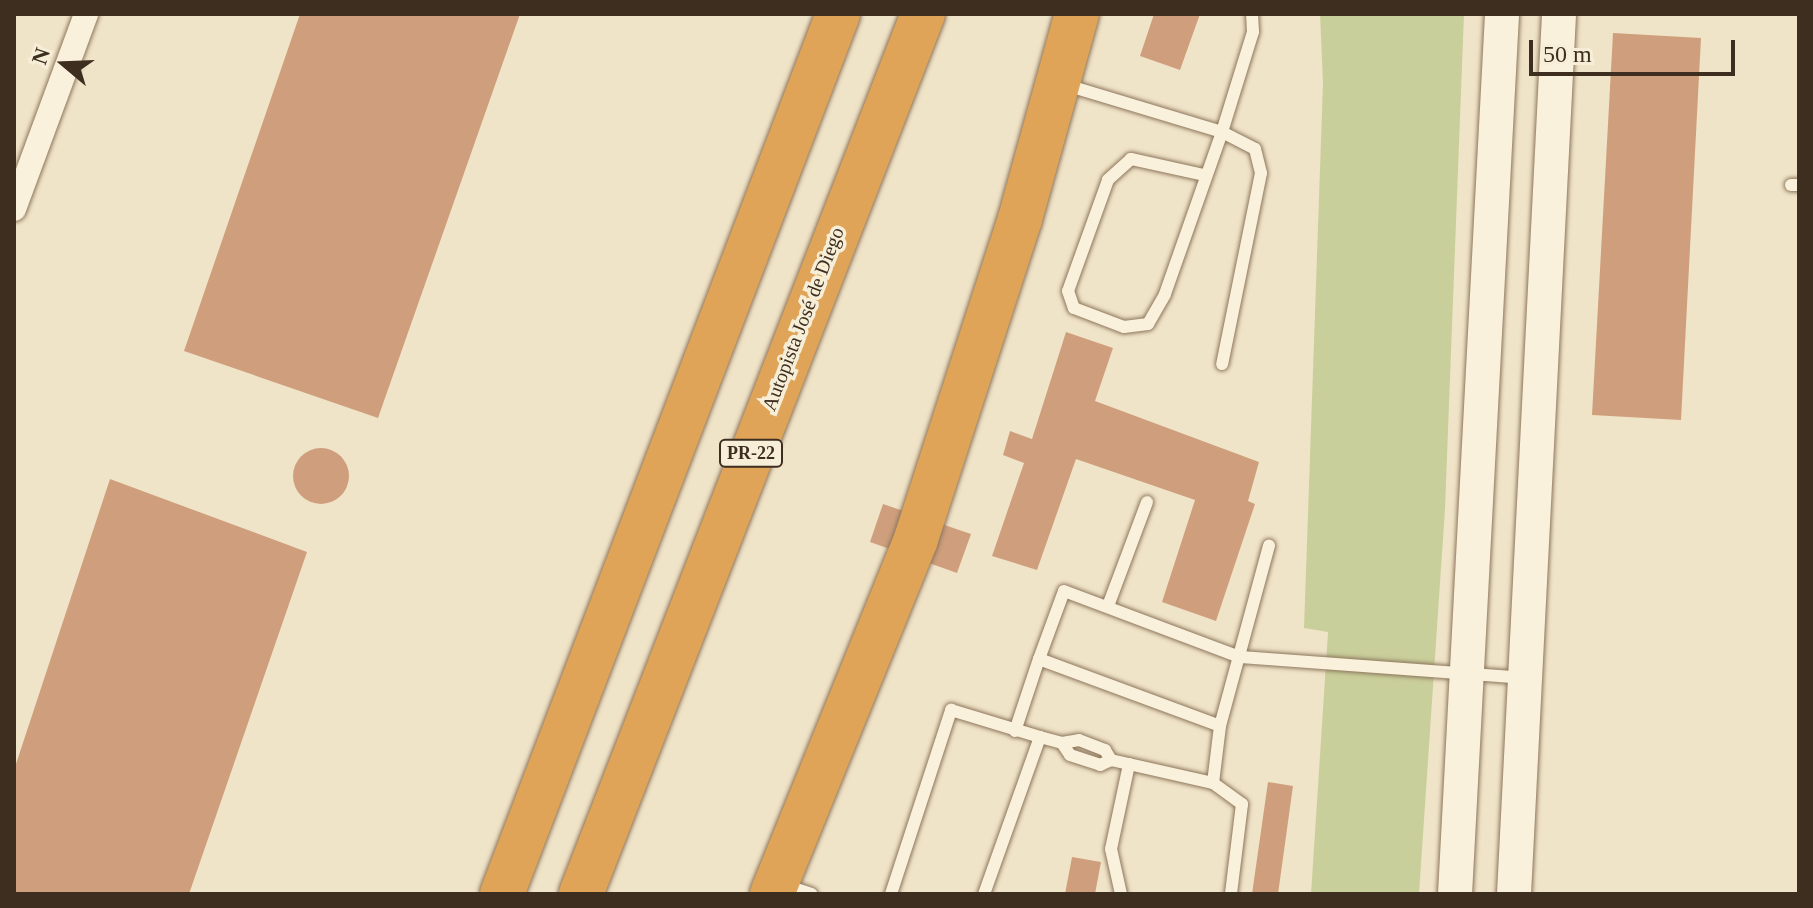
<!DOCTYPE html>
<html>
<head>
<meta charset="utf-8">
<style>
  body { margin:0 }
  #map { position:relative; width:1813px; height:908px; overflow:hidden; background:#f0e4c8; font-family:Georgia,serif }
  div>[style] { position:absolute }
  [style*='--x'] { left:calc(var(--x)*1px); top:calc(var(--y)*1px); width:calc(var(--w)*1px); rotate:calc(var(--a)*1deg) }
  .green>* { inset:0; background:#c9cf9b }
  .building>* { inset:0; background:#cf9f7d }
  .round { border-radius:50% }
  .roads { filter:drop-shadow(0 0 2px #8d765c) drop-shadow(0 0 2px #8d765c) }
  .lane>* { height:12px; margin:-6px; padding:0 6px; transform-origin:6px; border-radius:6px; background:#faf1dc }
  .street>* { height:24px; margin:-12px; padding:0 12px; transform-origin:12px; border-radius:12px; background:#faf1dc }
  .secondary>* { height:34px; margin:-17px; padding:0 17px; transform-origin:17px; border-radius:17px; background:#faf1dc }
  .highway>* { height:44px; margin:-22px; padding:0 22px; transform-origin:22px; border-radius:22px; background:#e0a458 }
  span { translate:-50% -50%; white-space:nowrap; text-align:center; line-height:1.15; -webkit-text-stroke:7px #f7eed8; paint-order:stroke }
  .shield-label span { padding:2px 6px; background:#f7eed8; border:2px solid; border-radius:6px; -webkit-text-stroke-width:0 }
  .shield-label { font-size:18px; color:#3d2e20; font-weight:700 }
  .street-label { font-size:20px; color:#3d2e20 }
  .frame { position:absolute; inset:0; border:16px solid #3d2e20; pointer-events:none }
  .north { position:absolute; left:24px; top:24px; width:80px; height:80px; -webkit-text-stroke:6px #f7eed8; paint-order:stroke; rotate:289deg; font-size:22px; font-weight:700; line-height:32px; text-align:center; color:#3d2e20 }
  .north::after { content:''; display:block; margin:auto; width:28px; height:36px; background:#3d2e20; clip-path:polygon(50% 0,100% 100%,50% 72%,0 100%) }
  .scale { position:absolute; left:1529px; top:40px; width:206px; height:36px; box-sizing:border-box; border:4px solid #3d2e20; border-top:0; padding-left:10px; font-size:24px; line-height:28px; white-space:nowrap; color:#3d2e20; -webkit-text-stroke:6px #f7eed8; paint-order:stroke }
</style>
</head>
<body>
<div id="map">
  <div class="green">
    <div style="clip-path:polygon(1320px 14px,1464px 14px,1445px 509px,1419px 894px,1311px 894px,1328px 632px,1304px 628px,1323px 83px)"></div>
  </div>
  <div class="building">
    <div style="clip-path:polygon(300px 14px,520px 14px,378px 418px,184px 351px)"></div>
    <div style="clip-path:polygon(1154px 14px,1200px 14px,1180px 70px,1140px 56px)"></div>
    <div style="clip-path:polygon(1613px 33px,1701px 38px,1681px 420px,1592px 415px)"></div>
    <div style="clip-path:polygon(1066px 332px,1113px 348px,1095px 401px,1259px 462px,1248px 501px,1255px 504px,1216px 621px,1162px 602px,1195px 500px,1076px 459px,1037px 570px,992px 556px,1024px 463px,1003px 455px,1010px 431px,1032px 439px)"></div>
    <div class="round" style="left:293px;top:448px;width:56px;height:56px"></div>
    <div style="clip-path:polygon(110px 479px,307px 552px,189px 894px,14px 894px,14px 770px)"></div>
    <div style="clip-path:polygon(883px 504px,971px 534px,957px 573px,870px 542px)"></div>
    <div style="clip-path:polygon(1268px 782px,1293px 786px,1278px 894px,1252px 894px)"></div>
    <div style="clip-path:polygon(1072px 857px,1101px 862px,1095px 894px,1065px 894px)"></div>
  </div>
  <div class="roads">
    <div class="lane">
      <div style="--x:1066;--y:85;--w:163;--a:16.8"></div>
      <div style="--x:1222;--y:132;--w:105;--a:-72.8"></div>
      <div style="--x:1253;--y:32;--w:18;--a:-93"></div>
      <div style="--x:1204;--y:175;--w:75;--a:-167.6"></div>
      <div style="--x:1131;--y:159;--w:31;--a:138"></div>
      <div style="--x:1108;--y:180;--w:118;--a:109.8"></div>
      <div style="--x:1068;--y:291;--w:18;--a:71"></div>
      <div style="--x:1074;--y:308;--w:53;--a:20.8"></div>
      <div style="--x:1124;--y:327;--w:24;--a:-7"></div>
      <div style="--x:1148;--y:324;--w:34;--a:-60"></div>
      <div style="--x:1165;--y:294;--w:172;--a:-70.6"></div>
      <div style="--x:1222;--y:132;--w:37;--a:27"></div>
      <div style="--x:1255;--y:149;--w:25;--a:76"></div>
      <div style="--x:1261;--y:173;--w:195;--a:101.5"></div>
      <div style="--x:1791;--y:185;--w:8;--a:0"></div>
      <div style="--x:1108;--y:606;--w:111;--a:-69.4"></div>
      <div style="--x:1039;--y:659;--w:72;--a:-69.8"></div>
      <div style="--x:1064;--y:591;--w:188;--a:20.6"></div>
      <div style="--x:1240;--y:657;--w:284;--a:4.2"></div>
      <div style="--x:1015;--y:731;--w:76;--a:-71.6"></div>
      <div style="--x:1039;--y:659;--w:193;--a:20.3"></div>
      <div style="--x:1040;--y:737;--w:23;--a:15"></div>
      <div style="--x:1062;--y:743;--w:17;--a:-10"></div>
      <div style="--x:1079;--y:740;--w:28;--a:21"></div>
      <div style="--x:1105;--y:750;--w:12;--a:59"></div>
      <div style="--x:1062;--y:743;--w:14;--a:56"></div>
      <div style="--x:1070;--y:755;--w:32;--a:18"></div>
      <div style="--x:1100;--y:765;--w:12;--a:-24"></div>
      <div style="--x:1111;--y:760;--w:105;--a:12.7"></div>
      <div style="--x:1213;--y:783;--w:57;--a:-83"></div>
      <div style="--x:1220;--y:726;--w:187;--a:-74.8"></div>
      <div style="--x:1213;--y:783;--w:36;--a:36"></div>
      <div style="--x:1242;--y:804;--w:91;--a:97"></div>
      <div style="--x:784;--y:885;--w:29;--a:18"></div>
      <div style="--x:891;--y:894;--w:194;--a:-71.9"></div>
      <div style="--x:951;--y:710;--w:93;--a:16.9"></div>
      <div style="--x:1040;--y:737;--w:167;--a:109.6"></div>
      <div style="--x:1121;--y:894;--w:46;--a:-102.5"></div>
      <div style="--x:1111;--y:849;--w:87;--a:-78"></div>
    </div>
    <div class="street">
      <div style="--x:14;--y:209;--w:208;--a:-69.7"></div>
    </div>
    <div class="secondary">
      <div style="--x:1455;--y:894;--w:881;--a:-86.94"></div>
      <div style="--x:1514;--y:894;--w:881;--a:-87.07"></div>
    </div>
    <div class="highway">
      <div style="--x:502;--y:894;--w:942;--a:-69.1"></div>
      <div style="--x:581;--y:894;--w:944;--a:-68.76"></div>
      <div style="--x:772;--y:894;--w:383;--a:-67.9"></div>
      <div style="--x:916;--y:539;--w:336;--a:-72"></div>
      <div style="--x:1020;--y:219;--w:213;--a:-74.5"></div>
    </div>
  </div>
  <div class="shield-label">
    <span style="left:751px;top:453px">PR-22</span>
  </div>
  <div class="street-label">
    <span style="left:803px;top:319px;rotate:-69deg">Autopista José de Diego</span>
  </div>
  <div class="frame"></div>
  <div class="north">N</div>
  <div class="scale">50 m</div>
</div>
</body>
</html>
